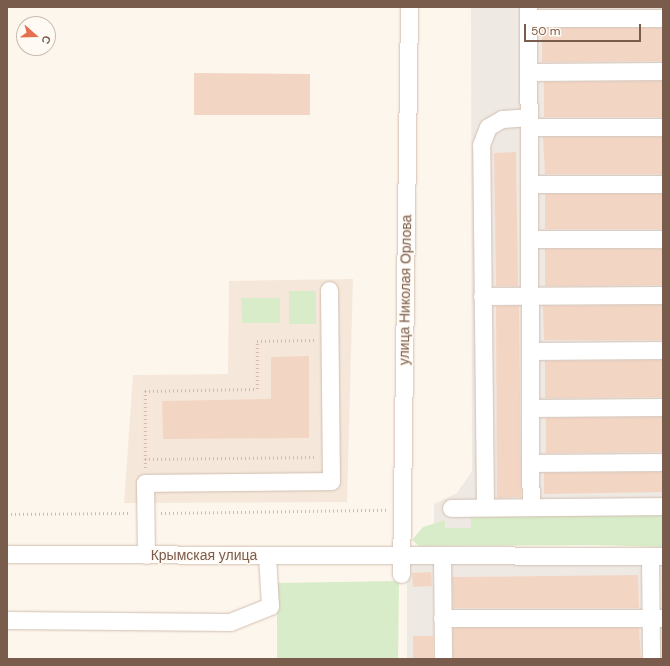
<!DOCTYPE html>
<html>
<head>
<meta charset="utf-8">
<style>
  body { margin:0 }
  #map { position:relative; width:670px; height:666px; overflow:hidden; background:#fdf6ec; font-family:"DM Sans",sans-serif }
  div>[style] { position:absolute }
  [style*='--x'] { left:calc(var(--x)*1px); top:calc(var(--y)*1px); width:calc(var(--w)*1px); rotate:calc(var(--a)*1deg) }
  .residential>* { inset:0; background:#f5e8da }
  .industrial>* { inset:0; background:#efe9e4 }
  .green>* { inset:0; background:#d8ecc9 }
  .building>* { inset:0; background:#f3d5c3 }
  .path>* { height:2.5px; margin-top:-1.25px; transform-origin:0; background:repeating-linear-gradient(90deg,#d9b8a5 0 1px,transparent 0 4px) }
  .roads { filter:drop-shadow(0 0 1px #d1beb0) drop-shadow(0 0 1px #d1beb0) }
  .minor>* { height:17px; margin:-8.5px; padding:0 8.5px; transform-origin:8.5px; border-radius:8.5px; background:#fff }
  span { translate:-50% -50%; white-space:nowrap; text-align:center; line-height:1.15; -webkit-text-stroke:3px #fffaf3; paint-order:stroke }
  .street-label { font-size:14px; color:#7a5c4d }
  .frame { position:absolute; inset:0; border:8px solid #7a5c4d; pointer-events:none }
  .north { position:absolute; left:16px; top:16px; width:40px; height:40px; box-sizing:border-box; background:#fffaf3; border:1px solid #cabbb1; border-radius:50%; rotate:110deg; font-size:11px; font-weight:700; line-height:16px; text-align:center; color:#7a5c4d }
  .north::after { content:''; display:block; margin:auto; width:14px; height:18px; background:#e76f51; clip-path:polygon(50% 0,100% 100%,50% 72%,0 100%) }
  .scale { position:absolute; left:524px; top:24px; width:117px; height:18px; box-sizing:border-box; border:2px solid #7a5c4d; border-top:0; padding-left:5px; font-size:12px; line-height:14px; white-space:nowrap; color:#7a5c4d; -webkit-text-stroke:3px #fffaf3; paint-order:stroke }
</style>
</head>
<body>
<div id="map">
  <div class="residential">
    <div style="clip-path:polygon(353px 279px,347px 502px,124px 503px,133px 375px,228px 374px,229px 281px)"></div>
  </div>
  <div class="industrial">
    <div style="clip-path:polygon(471px 7px,663px 7px,663px 524px,434px 535px,434px 504px,457px 493px,472px 471px)"></div>
    <div style="clip-path:polygon(663px 563px,663px 659px,407px 659px,407px 564px)"></div>
  </div>
  <div class="green">
    <div style="clip-path:polygon(289px 291px,316px 291px,316px 324px,289px 324px)"></div>
    <div style="clip-path:polygon(241px 298px,280px 298px,280px 323px,242px 323px)"></div>
    <div style="clip-path:polygon(663px 513px,663px 547px,596px 545px,419px 546px,412px 540px,423px 527px,445px 520px,445px 528px,471px 528px,471px 514px)"></div>
    <div style="clip-path:polygon(399px 581px,398px 659px,277px 659px,277px 583px)"></div>
  </div>
  <div class="building">
    <div style="clip-path:polygon(545px 7px,663px 7px,663px 8px,545px 8px)"></div>
    <div style="clip-path:polygon(546px 28px,663px 28px,663px 61px,542px 62px,542px 29px)"></div>
    <div style="clip-path:polygon(194px 73px,310px 74px,310px 115px,194px 115px)"></div>
    <div style="clip-path:polygon(663px 81px,663px 117px,544px 117px,544px 82px)"></div>
    <div style="clip-path:polygon(543px 137px,663px 137px,663px 174px,545px 174px)"></div>
    <div style="clip-path:polygon(516px 152px,518px 286px,496px 286px,494px 153px)"></div>
    <div style="clip-path:polygon(545px 194px,663px 194px,663px 229px,545px 229px)"></div>
    <div style="clip-path:polygon(545px 249px,663px 249px,663px 285px,545px 286px)"></div>
    <div style="clip-path:polygon(663px 305px,663px 340px,544px 340px,543px 306px)"></div>
    <div style="clip-path:polygon(496px 306px,519px 306px,521px 497px,497px 498px)"></div>
    <div style="clip-path:polygon(309px 356px,309px 438px,163px 439px,162px 401px,271px 399px,271px 357px)"></div>
    <div style="clip-path:polygon(663px 360px,663px 397px,545px 398px,545px 361px)"></div>
    <div style="clip-path:polygon(663px 417px,663px 452px,546px 453px,546px 418px)"></div>
    <div style="clip-path:polygon(663px 472px,663px 492px,544px 494px,544px 473px)"></div>
    <div style="clip-path:polygon(431px 572px,432px 586px,413px 587px,412px 573px)"></div>
    <div style="clip-path:polygon(638px 575px,639px 608px,453px 608px,452px 577px)"></div>
    <div style="clip-path:polygon(453px 628px,639px 628px,641px 659px,453px 659px)"></div>
    <div style="clip-path:polygon(413px 636px,433px 636px,433px 659px,413px 659px)"></div>
  </div>
  <div class="path">
    <div style="--x:145;--y:459;--w:170;--a:-0.7"></div>
    <div style="--x:145;--y:468;--w:77;--a:-90"></div>
    <div style="--x:145;--y:391;--w:112;--a:-1"></div>
    <div style="--x:257;--y:389;--w:48;--a:-90"></div>
    <div style="--x:257;--y:341;--w:58;--a:-1"></div>
    <div style="--x:161;--y:513;--w:225;--a:-0.8"></div>
    <div style="--x:7;--y:514;--w:123;--a:-0.5"></div>
  </div>
  <div class="roads">
    <div class="minor">
      <div style="--x:528;--y:7;--w:499;--a:89.7"></div>
      <div style="--x:528;--y:18;--w:135;--a:0"></div>
      <div style="--x:528;--y:72;--w:135;--a:-0.4"></div>
      <div style="--x:529;--y:127;--w:134;--a:0"></div>
      <div style="--x:529;--y:184;--w:134;--a:0"></div>
      <div style="--x:529;--y:239;--w:134;--a:0"></div>
      <div style="--x:482;--y:296;--w:181;--a:-0.3"></div>
      <div style="--x:530;--y:351;--w:133;--a:-0.4"></div>
      <div style="--x:530;--y:408;--w:133;--a:-0.4"></div>
      <div style="--x:530;--y:463;--w:133;--a:-0.4"></div>
      <div style="--x:485;--y:507;--w:362;--a:-90.6"></div>
      <div style="--x:481;--y:145;--w:19;--a:-69"></div>
      <div style="--x:488;--y:127;--w:16;--a:-30"></div>
      <div style="--x:502;--y:119;--w:27;--a:-4"></div>
      <div style="--x:451;--y:508;--w:212;--a:-0.5"></div>
      <div style="--x:7;--y:554;--w:656;--a:0.17"></div>
      <div style="--x:146;--y:555;--w:72;--a:-90.8"></div>
      <div style="--x:145;--y:483;--w:186;--a:-0.6"></div>
      <div style="--x:331;--y:481;--w:191;--a:-90.6"></div>
      <div style="--x:442;--y:556;--w:103;--a:89.4"></div>
      <div style="--x:650;--y:556;--w:103;--a:89.4"></div>
      <div style="--x:401;--y:574;--w:567;--a:-89.19"></div>
      <div style="--x:442;--y:618;--w:221;--a:0"></div>
      <div style="--x:7;--y:620;--w:223;--a:0.5"></div>
      <div style="--x:230;--y:622;--w:43;--a:-21.8"></div>
      <div style="--x:270;--y:606;--w:50;--a:-93.4"></div>
    </div>
  </div>
  <div class="street-label">
    <span style="left:405px;top:290px;rotate:-89deg">улица Николая Орлова</span>
    <span style="left:204px;top:555px">Крымская улица</span>
  </div>
  <div class="frame"></div>
  <div class="north">С</div>
  <div class="scale">50 m</div>
</div>
</body>
</html>
